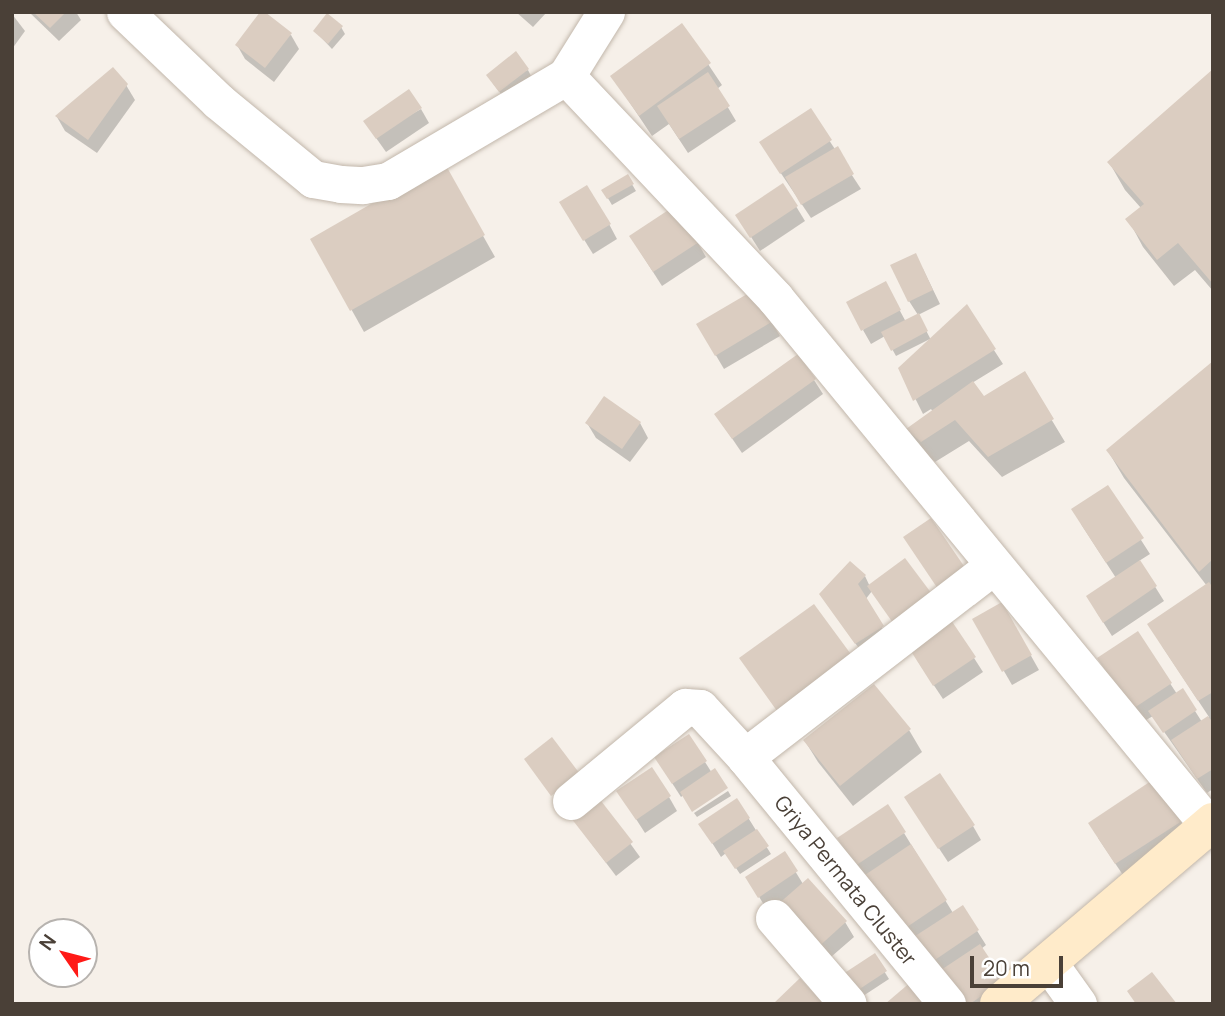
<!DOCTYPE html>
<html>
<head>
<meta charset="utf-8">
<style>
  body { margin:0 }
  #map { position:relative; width:1225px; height:1016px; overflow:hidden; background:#f6f0e9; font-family:Manrope,sans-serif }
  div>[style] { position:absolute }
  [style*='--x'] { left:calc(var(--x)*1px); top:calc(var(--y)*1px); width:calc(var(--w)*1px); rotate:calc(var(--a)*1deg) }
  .shadow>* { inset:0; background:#0003 }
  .building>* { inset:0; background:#dbcdc1 }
  .roads { filter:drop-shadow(0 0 2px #c2b7ab) drop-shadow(0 0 2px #c2b7ab) }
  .minor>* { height:37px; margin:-18.5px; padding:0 18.5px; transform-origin:18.5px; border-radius:18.5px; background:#fff }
  .secondary>* { height:38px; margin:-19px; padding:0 19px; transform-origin:19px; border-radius:19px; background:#ffebca }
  span { translate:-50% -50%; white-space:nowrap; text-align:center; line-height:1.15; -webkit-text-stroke:6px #fff; paint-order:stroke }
  .street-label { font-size:21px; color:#4a4037 }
  .frame { position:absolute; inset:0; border:14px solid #4a4037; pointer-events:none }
  .north { position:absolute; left:28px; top:918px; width:70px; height:70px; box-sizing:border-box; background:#fff; border:2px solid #b7b3af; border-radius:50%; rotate:305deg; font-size:19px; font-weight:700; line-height:28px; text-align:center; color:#4a4037 }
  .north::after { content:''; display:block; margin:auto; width:24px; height:32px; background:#ff1a17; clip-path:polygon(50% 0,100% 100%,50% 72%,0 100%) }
  .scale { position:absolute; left:970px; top:956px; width:93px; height:32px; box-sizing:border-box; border:4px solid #4a4037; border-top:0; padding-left:9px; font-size:21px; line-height:24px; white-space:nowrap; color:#4a4037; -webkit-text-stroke:5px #fff; paint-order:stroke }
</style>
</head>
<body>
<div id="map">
  <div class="shadow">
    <div style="clip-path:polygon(29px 12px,76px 12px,81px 20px,59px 41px)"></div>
    <div style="clip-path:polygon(516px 12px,547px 12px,533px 27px)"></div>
    <div style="clip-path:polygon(12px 14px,25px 31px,12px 49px)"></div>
    <div style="clip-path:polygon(682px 25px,722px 85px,717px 89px,736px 121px,688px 153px,669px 124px,652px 136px,612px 76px)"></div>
    <div style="clip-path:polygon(341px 27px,345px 34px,332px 49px,315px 31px)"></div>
    <div style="clip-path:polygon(291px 35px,299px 49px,274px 82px,245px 59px,237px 45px)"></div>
    <div style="clip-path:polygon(528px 70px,531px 76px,504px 98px,492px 82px)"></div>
    <div style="clip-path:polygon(1213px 71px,1213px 291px,1195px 270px,1174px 286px,1143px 247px,1128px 219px,1141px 208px,1125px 190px,1109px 162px)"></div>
    <div style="clip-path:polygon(126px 85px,135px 100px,97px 153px,65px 131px,57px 117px)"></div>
    <div style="clip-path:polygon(421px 109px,429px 123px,386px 152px,374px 135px)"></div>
    <div style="clip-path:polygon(810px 111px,861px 189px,811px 218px,770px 157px)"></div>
    <div style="clip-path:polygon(443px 165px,495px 257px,364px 332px,312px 239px)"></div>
    <div style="clip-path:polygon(627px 176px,636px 191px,612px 205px,603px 190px)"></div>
    <div style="clip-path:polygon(783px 185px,805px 221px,760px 251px,746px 229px)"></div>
    <div style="clip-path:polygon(570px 217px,609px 224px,617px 239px,593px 254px)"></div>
    <div style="clip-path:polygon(698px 243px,706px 257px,662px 286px,639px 250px)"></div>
    <div style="clip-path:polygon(923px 269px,940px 304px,918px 315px,931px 340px,966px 307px,1003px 364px,972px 383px,983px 399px,1024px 374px,1065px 442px,1002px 477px,969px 441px,935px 462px,921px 450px,908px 429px,933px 412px,931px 409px,923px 414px,900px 368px,930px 339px,896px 356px,885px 336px,871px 344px,863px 330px,893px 298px,906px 322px,918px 315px,909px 301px)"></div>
    <div style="clip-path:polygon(754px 292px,780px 336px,724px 369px,698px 325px)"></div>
    <div style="clip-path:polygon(1213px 364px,1213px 789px,1207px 793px,1153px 716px,1141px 723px,1107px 672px,1137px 633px,1177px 694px,1195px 711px,1202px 722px,1209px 717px,1162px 646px,1207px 586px,1124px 478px,1108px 451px)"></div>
    <div style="clip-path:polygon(814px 380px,823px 394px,742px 453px,716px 415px)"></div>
    <div style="clip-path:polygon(587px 423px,640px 423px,648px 438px,630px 462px,596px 438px)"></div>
    <div style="clip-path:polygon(1107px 487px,1150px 554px,1139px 561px,1164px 601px,1112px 636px,1096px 611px,1116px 578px,1081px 524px)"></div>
    <div style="clip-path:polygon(865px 576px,872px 591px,865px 600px,890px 641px,865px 657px,821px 594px)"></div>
    <div style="clip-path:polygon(1002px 604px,1039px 670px,1012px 685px,974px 619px)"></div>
    <div style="clip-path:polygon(949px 619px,983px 672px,943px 699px,917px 660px)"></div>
    <div style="clip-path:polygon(874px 686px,909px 730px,922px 752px,853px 806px,818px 762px,805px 741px)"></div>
    <div style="clip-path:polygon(705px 762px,712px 773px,681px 797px,665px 772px)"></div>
    <div style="clip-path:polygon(728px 791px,731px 796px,697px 817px,694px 813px)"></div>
    <div style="clip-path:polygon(669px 797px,677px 811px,645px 833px,627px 805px)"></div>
    <div style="clip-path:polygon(598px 799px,640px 857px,616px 876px,573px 819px)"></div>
    <div style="clip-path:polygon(737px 800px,771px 854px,740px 874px,726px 853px,721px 857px,709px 838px)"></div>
    <div style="clip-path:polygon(915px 812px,973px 826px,981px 840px,948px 862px)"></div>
    <div style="clip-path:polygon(1180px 821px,1188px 836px,1125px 878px,1098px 838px)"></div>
    <div style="clip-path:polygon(904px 833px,953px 913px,962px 907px,986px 945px,981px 949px,999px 1004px,964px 1004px,847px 853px)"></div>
    <div style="clip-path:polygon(784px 853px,803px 884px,845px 922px,854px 937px,824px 963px,768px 911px,756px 892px)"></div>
    <div style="clip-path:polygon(874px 955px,889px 979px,860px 998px,845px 974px)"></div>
  </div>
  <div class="building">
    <div style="clip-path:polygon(33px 12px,66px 12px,50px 28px)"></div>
    <div style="clip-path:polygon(260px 12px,265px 12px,292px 33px,265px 68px,235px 45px)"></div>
    <div style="clip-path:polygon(327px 13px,343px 26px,328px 44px,313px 31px)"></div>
    <div style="clip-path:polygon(682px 23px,711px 63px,639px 116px,610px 76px)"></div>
    <div style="clip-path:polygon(516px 51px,529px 69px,499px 92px,486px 75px)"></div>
    <div style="clip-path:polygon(113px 67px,128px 84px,88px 140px,55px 116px)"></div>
    <div style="clip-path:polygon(1213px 69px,1213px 284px,1178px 243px,1157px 260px,1125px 219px,1144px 204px,1107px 162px)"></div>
    <div style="clip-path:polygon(708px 72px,730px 106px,679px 139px,657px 106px)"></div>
    <div style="clip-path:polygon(409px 89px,422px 108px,376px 139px,363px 121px)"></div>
    <div style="clip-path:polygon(811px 108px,832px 140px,780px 174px,759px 142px)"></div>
    <div style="clip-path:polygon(838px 146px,854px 174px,801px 205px,785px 177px)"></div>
    <div style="clip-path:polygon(444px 162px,485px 235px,350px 311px,310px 239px)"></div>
    <div style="clip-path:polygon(628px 174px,634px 184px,607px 199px,601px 190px)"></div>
    <div style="clip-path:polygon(783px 183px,798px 206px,750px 238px,735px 215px)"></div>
    <div style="clip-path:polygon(587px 185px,611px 224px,583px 241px,559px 202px)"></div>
    <div style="clip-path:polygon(676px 205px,699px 242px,653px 272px,629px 236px)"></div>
    <div style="clip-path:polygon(916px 253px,933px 290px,908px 302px,890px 265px)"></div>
    <div style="clip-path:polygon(886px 281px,901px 310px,861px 331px,846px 302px)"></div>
    <div style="clip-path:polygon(754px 290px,773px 321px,715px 356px,696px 324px)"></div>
    <div style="clip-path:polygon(967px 304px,996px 349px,913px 401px,898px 368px)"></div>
    <div style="clip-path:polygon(919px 313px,928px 331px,891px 351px,881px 332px)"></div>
    <div style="clip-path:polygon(798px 354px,816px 379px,732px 439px,714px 414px)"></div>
    <div style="clip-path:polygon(1213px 361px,1213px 559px,1199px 572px,1106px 450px)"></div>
    <div style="clip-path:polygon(1025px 371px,1054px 419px,988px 457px,955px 420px,921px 442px,906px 429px,973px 381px,984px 396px)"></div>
    <div style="clip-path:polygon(604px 396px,641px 422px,622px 449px,585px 423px)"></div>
    <div style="clip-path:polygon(1108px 485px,1144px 538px,1106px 563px,1071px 509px)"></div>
    <div style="clip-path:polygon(931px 518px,966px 569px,938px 589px,903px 537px)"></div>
    <div style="clip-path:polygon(905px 558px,932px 594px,893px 623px,867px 586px)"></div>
    <div style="clip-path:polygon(1140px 560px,1157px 586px,1103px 623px,1086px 596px)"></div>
    <div style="clip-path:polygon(850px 561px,866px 575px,858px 584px,884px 626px,855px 644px,819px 594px)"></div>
    <div style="clip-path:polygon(1209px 582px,1213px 588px,1213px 692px,1198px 701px,1147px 624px)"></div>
    <div style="clip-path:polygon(1002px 602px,1032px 655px,1002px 672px,972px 619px)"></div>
    <div style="clip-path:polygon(814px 604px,853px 657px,777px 711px,739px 658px)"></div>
    <div style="clip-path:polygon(949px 617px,976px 657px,933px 686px,907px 645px)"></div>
    <div style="clip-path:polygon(1138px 631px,1172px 683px,1131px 710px,1097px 658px)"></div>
    <div style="clip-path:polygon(874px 684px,911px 729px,840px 786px,803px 740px)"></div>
    <div style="clip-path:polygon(1183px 688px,1197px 710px,1163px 733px,1148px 711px)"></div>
    <div style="clip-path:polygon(1208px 716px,1213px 723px,1213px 769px,1197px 779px,1171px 740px)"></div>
    <div style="clip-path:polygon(689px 734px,707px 761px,672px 784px,654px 757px)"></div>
    <div style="clip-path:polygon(552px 737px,580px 774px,551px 796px,524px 759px)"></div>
    <div style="clip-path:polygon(652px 767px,671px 796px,636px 820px,616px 791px)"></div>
    <div style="clip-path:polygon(715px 768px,728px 788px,692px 812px,680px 792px)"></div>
    <div style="clip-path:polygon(940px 773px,975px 825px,938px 849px,904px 797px)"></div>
    <div style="clip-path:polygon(1154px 779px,1182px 821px,1115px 864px,1088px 823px)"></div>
    <div style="clip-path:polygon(598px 797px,633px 842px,606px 863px,571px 818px)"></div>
    <div style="clip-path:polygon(737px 798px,750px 818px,712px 844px,698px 824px)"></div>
    <div style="clip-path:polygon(888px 804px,906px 832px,855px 866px,837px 838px)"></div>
    <div style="clip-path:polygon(757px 829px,769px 846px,735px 869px,723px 851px)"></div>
    <div style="clip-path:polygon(911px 844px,947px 900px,901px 931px,865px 875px)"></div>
    <div style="clip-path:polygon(785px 851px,798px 871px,758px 898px,745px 877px)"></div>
    <div style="clip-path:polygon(808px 878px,847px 921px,815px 950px,776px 906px)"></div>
    <div style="clip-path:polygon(963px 905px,979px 930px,926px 966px,909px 940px)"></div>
    <div style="clip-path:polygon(980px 944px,1004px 980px,970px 1004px,963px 1004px,941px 970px)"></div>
    <div style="clip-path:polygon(875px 953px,887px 971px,855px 992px,843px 974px)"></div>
    <div style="clip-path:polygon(1152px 972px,1177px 1004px,1136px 1004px,1127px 991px)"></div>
    <div style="clip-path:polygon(800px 978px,824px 1004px,773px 1004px)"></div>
    <div style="clip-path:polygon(912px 981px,931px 1004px,885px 1004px)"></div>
  </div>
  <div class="roads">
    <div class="minor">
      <div style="--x:125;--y:12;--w:129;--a:43.7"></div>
      <div style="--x:218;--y:101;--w:123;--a:39.4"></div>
      <div style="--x:313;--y:179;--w:28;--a:10"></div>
      <div style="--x:341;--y:184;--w:22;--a:3"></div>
      <div style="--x:363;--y:185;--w:25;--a:-9"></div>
      <div style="--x:388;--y:181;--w:207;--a:-30.5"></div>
      <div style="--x:606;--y:12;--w:75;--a:122"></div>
      <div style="--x:566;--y:76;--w:305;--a:46.7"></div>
      <div style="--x:775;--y:298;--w:683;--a:50.58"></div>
      <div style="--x:745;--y:757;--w:313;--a:-37.6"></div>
      <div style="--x:571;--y:801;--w:148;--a:-39.5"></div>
      <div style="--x:685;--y:707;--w:15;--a:4"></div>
      <div style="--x:700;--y:708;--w:67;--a:47.4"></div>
      <div style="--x:745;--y:757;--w:319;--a:50.7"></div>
      <div style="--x:774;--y:918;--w:113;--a:49.3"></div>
      <div style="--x:1048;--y:962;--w:52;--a:54.5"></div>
    </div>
    <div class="secondary">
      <div style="--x:999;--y:1004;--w:281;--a:-40.4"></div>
    </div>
  </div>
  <div class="street-label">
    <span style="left:846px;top:880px;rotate:51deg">Griya Permata Cluster</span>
  </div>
  <div class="frame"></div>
  <div class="north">N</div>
  <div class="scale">20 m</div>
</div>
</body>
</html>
